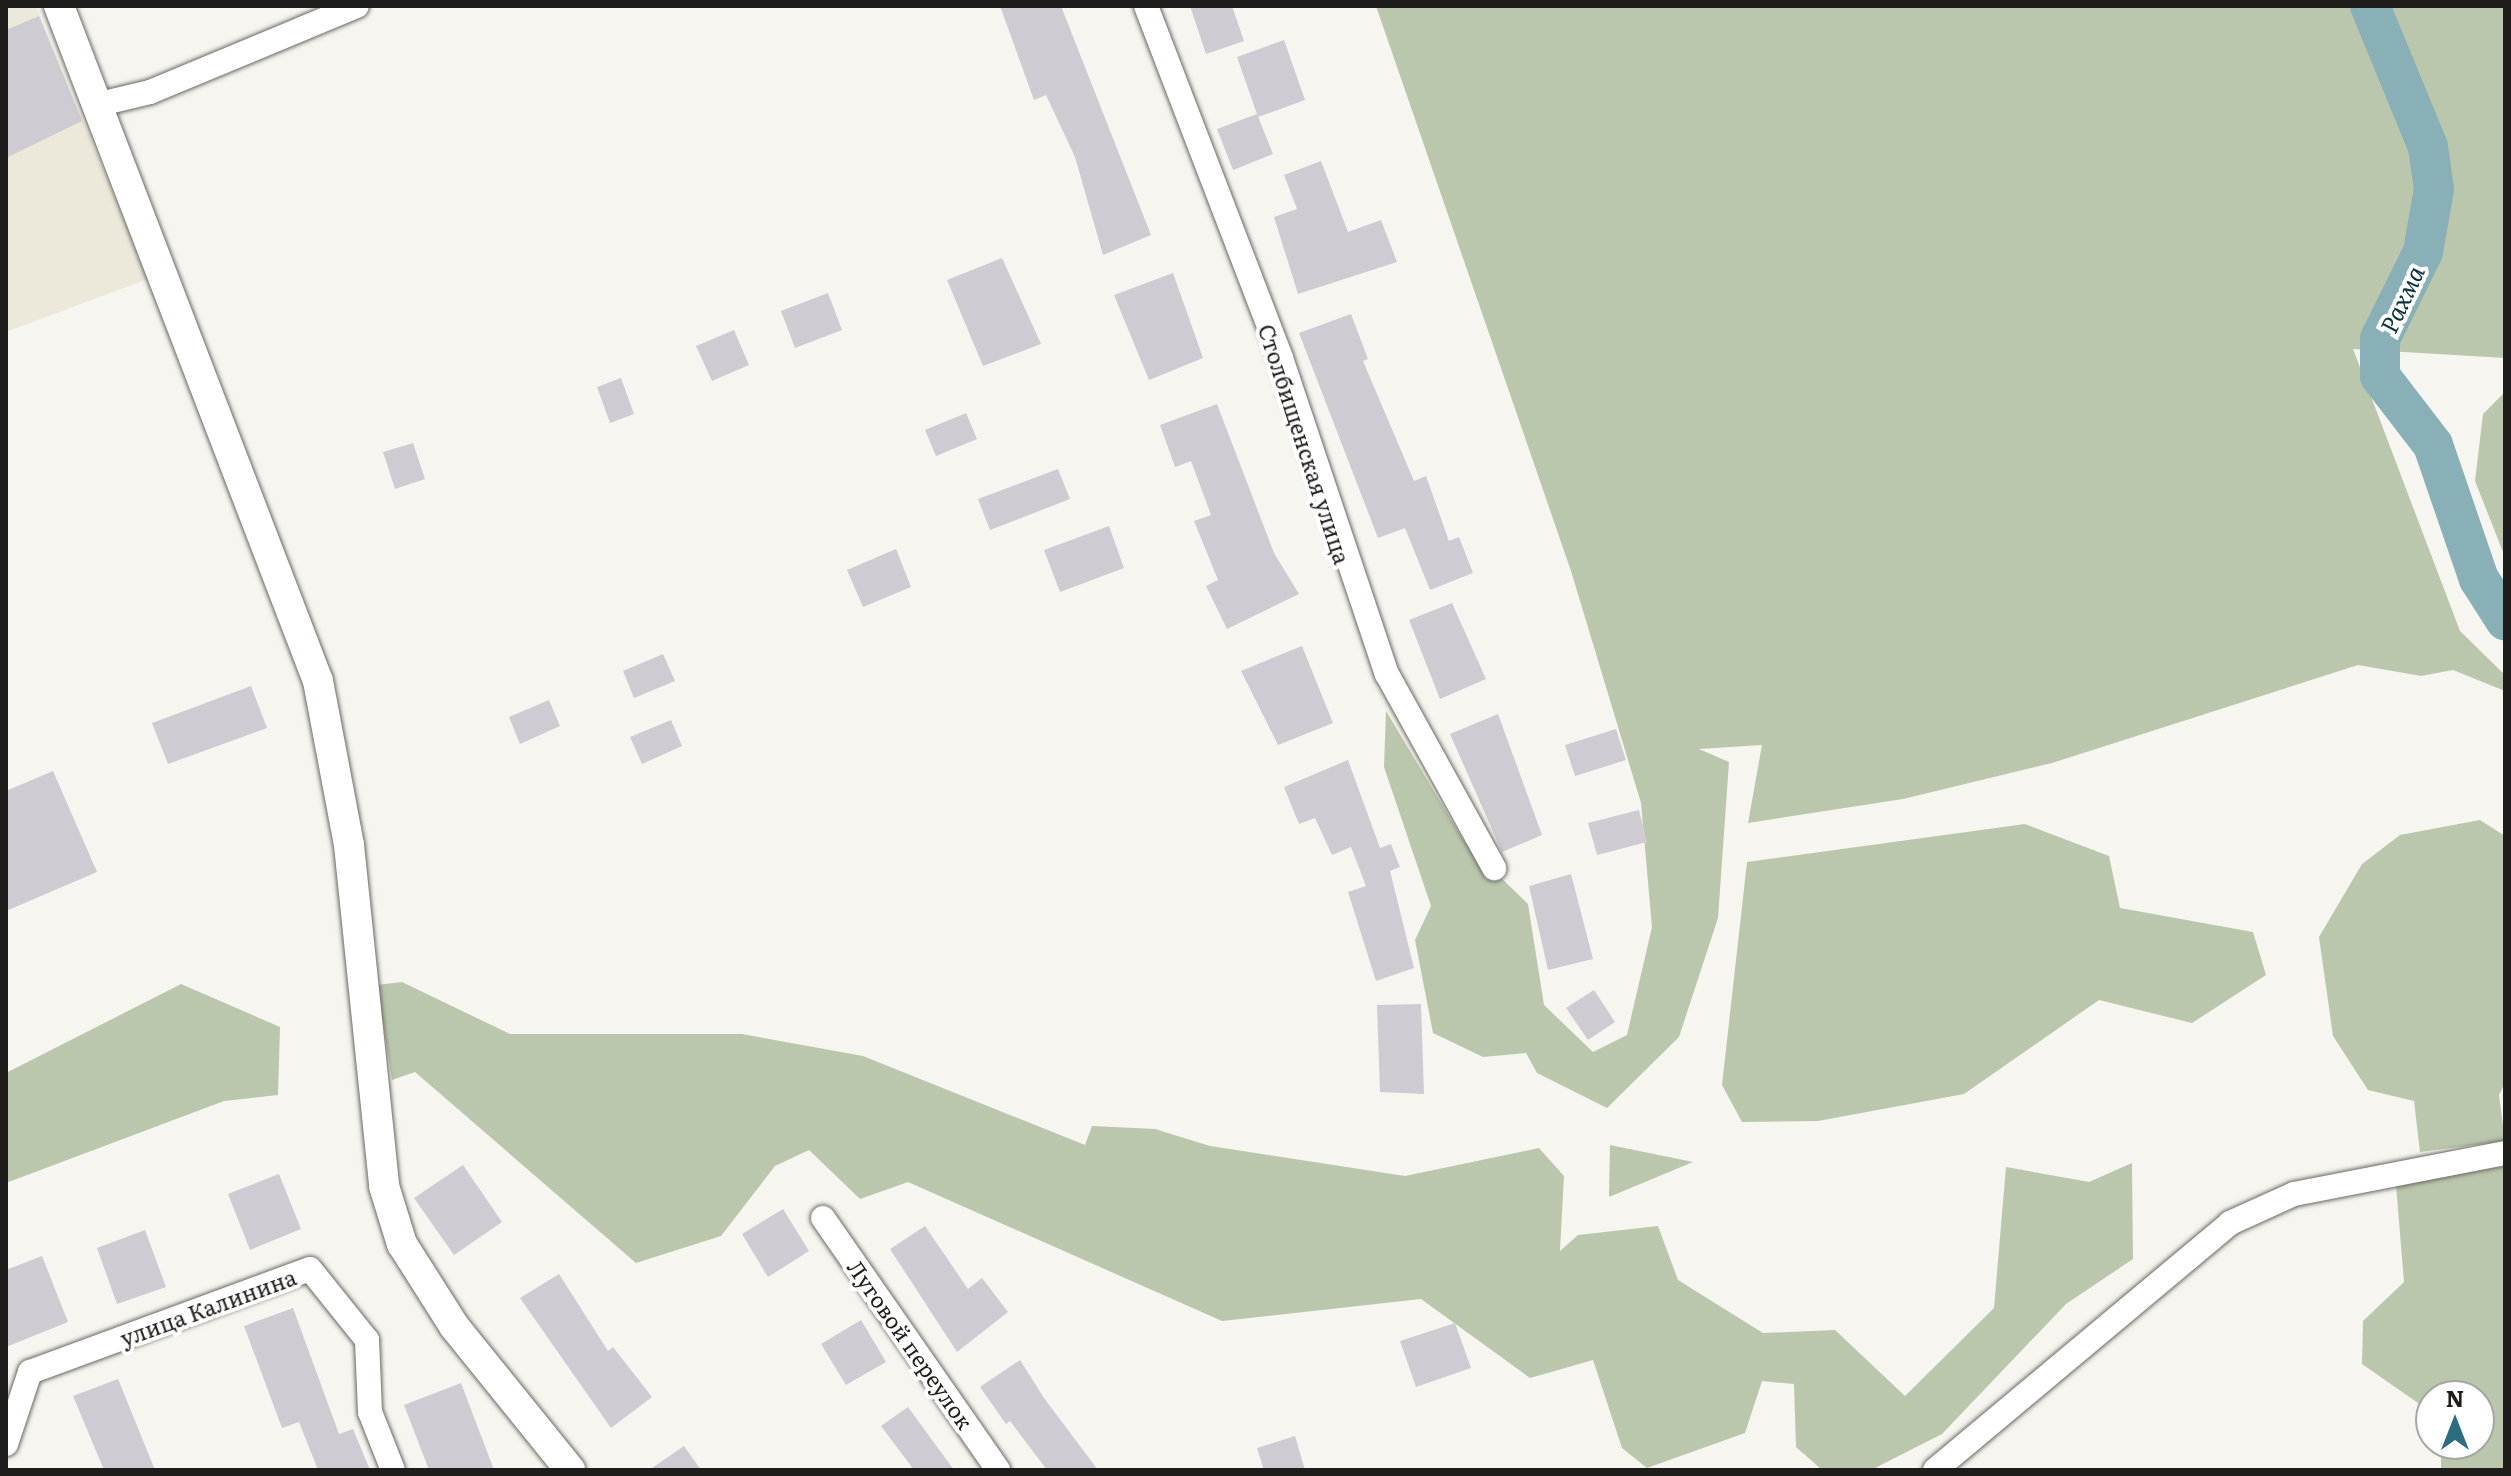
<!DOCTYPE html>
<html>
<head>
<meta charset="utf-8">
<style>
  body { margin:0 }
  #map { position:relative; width:2511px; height:1476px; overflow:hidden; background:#f7f5ef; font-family:Literata,serif }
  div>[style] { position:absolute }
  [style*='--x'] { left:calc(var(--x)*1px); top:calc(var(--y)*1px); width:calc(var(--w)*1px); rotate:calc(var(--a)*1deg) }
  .built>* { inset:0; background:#ece9db }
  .green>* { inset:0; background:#bac7ad }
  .water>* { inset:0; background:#89b0b7 }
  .river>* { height:40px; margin:-20px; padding:0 20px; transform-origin:20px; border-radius:20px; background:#89b0b7 }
  .building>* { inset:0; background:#ceccd2 }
  .roads { filter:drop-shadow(0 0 2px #6b6963) drop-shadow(0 0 2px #6b6963) }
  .minor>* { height:24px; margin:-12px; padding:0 12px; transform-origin:12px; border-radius:12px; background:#fff }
  .tertiary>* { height:30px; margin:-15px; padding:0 15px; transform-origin:15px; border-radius:15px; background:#fff }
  span { translate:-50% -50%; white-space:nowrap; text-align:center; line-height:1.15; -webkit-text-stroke:8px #fff; paint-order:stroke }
  .street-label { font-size:22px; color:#1e1d1b }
  .water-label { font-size:24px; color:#0b3238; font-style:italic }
  .frame { position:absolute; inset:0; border:8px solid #1e1d1b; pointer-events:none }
  .north { position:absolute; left:2415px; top:1380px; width:80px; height:80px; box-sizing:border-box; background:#fff; border:2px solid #a5a5a4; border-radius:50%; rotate:0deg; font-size:22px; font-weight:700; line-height:32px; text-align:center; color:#1e1d1b }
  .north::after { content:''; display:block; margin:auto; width:28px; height:36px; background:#2e6c82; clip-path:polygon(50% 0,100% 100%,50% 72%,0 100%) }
</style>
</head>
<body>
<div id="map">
  <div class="built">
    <div style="clip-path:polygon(6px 6px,36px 6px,148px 279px,6px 332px)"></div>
  </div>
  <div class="green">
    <div style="clip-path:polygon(1376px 6px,2354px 6px,2363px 37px,2375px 6px,2505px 6px,2505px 358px,2353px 349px,2460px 631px,2505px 675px,2505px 691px,2453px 670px,2421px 676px,2358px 665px,2052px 763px,1903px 799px,1748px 823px,1762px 745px,1699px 749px,1729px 762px,1718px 918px,1679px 1037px,1607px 1108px,1537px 1073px,1526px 1053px,1483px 1057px,1433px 1033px,1415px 940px,1431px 906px,1384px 767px,1386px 711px,1465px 843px,1528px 904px,1544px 1005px,1593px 1052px,1627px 1035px,1652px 927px,1641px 803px,1571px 571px)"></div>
    <div style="clip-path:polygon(2505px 392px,2505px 557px,2475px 481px,2483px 414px)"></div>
    <div style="clip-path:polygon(2480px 820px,2505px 836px,2505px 1083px,2499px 1095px,2505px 1141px,2420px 1152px,2414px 1101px,2368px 1090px,2333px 1036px,2319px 937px,2362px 864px,2400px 835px)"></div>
    <div style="clip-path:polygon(2025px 824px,2109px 856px,2120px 908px,2253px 932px,2266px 975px,2192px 1023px,2099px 1000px,1964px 1094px,1818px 1121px,1742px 1122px,1722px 1085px,1747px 862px)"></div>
    <div style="clip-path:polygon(402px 982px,510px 1034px,742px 1034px,863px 1056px,1085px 1145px,1092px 1126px,1155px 1129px,1210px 1146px,1405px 1176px,1539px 1148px,1564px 1176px,1560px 1251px,1578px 1235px,1658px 1226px,1678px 1280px,1763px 1333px,1835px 1330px,1905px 1396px,1994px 1308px,2006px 1167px,2089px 1182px,2132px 1163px,2133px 1259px,2066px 1304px,1942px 1434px,1875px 1468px,1821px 1469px,1796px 1447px,1794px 1384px,1762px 1381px,1745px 1433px,1647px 1468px,1622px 1448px,1593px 1360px,1530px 1378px,1421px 1299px,1222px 1321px,908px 1182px,860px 1199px,809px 1150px,775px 1166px,721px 1236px,636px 1263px,415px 1072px,392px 1080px,377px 985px)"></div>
    <div style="clip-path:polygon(181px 984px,280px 1027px,278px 1095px,224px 1101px,6px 1183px,6px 1073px)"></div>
    <div style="clip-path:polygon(1610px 1145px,1693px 1162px,1609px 1197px)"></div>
    <div style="clip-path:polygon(2505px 1166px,2505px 1470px,2441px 1470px,2441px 1444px,2479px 1444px,2479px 1396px,2431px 1396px,2431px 1412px,2362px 1364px,2363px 1321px,2404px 1282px,2396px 1185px)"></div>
  </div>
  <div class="water">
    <div style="clip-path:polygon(2354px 6px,2375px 6px,2363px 38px)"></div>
  </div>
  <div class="river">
    <div style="--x:2370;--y:6;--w:152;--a:67.6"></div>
    <div style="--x:2428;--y:147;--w:42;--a:81.9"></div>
    <div style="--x:2434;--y:189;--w:64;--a:99.9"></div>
    <div style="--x:2423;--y:252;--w:97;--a:116.3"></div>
    <div style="--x:2380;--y:339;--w:37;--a:90"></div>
    <div style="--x:2380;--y:376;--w:87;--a:52.5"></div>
    <div style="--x:2433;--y:445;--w:142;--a:71.1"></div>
    <div style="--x:2479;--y:579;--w:49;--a:57.6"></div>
  </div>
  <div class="building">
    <div style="clip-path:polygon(1000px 6px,1061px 6px,1151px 235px,1103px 255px,1075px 157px,1046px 95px,1034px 100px)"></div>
    <div style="clip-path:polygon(1190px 6px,1232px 6px,1244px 41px,1206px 54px)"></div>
    <div style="clip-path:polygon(39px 16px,82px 121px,6px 158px,6px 30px)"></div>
    <div style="clip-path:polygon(1284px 40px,1305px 100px,1258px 117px,1237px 57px)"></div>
    <div style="clip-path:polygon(1257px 114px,1273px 154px,1233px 170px,1217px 129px)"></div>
    <div style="clip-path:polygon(1321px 161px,1348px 232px,1381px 220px,1397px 262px,1298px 294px,1274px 217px,1297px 209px,1284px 175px)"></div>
    <div style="clip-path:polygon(1002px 258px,1041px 344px,983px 366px,947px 280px)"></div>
    <div style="clip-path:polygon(1173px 273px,1203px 358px,1149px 380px,1114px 295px)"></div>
    <div style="clip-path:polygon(828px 293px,842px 330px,795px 348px,781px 311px)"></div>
    <div style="clip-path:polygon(1351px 314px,1368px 359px,1363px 361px,1414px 481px,1426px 476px,1449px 541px,1459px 537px,1473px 573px,1430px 590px,1405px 528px,1378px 538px,1299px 333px)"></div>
    <div style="clip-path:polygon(734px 330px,749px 365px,712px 381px,696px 346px)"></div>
    <div style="clip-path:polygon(621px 378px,634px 414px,610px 423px,597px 387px)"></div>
    <div style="clip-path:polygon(1217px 404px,1274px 553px,1299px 594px,1227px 629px,1206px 586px,1218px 580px,1194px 521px,1211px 515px,1191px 461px,1175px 467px,1160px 425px)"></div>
    <div style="clip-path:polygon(966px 413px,977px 439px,936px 456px,925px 430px)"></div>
    <div style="clip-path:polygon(413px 443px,425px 479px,395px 489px,383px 452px)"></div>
    <div style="clip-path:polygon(1058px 469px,1070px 499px,990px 530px,978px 499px)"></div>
    <div style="clip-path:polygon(1109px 526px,1124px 568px,1060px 592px,1044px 550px)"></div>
    <div style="clip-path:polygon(896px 549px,911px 587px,863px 607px,847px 570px)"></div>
    <div style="clip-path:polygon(1452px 603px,1486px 679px,1440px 699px,1409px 620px)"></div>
    <div style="clip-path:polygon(1302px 646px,1333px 723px,1278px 745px,1241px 671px)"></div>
    <div style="clip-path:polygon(663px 654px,675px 681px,634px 698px,623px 671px)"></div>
    <div style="clip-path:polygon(251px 686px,267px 728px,168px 764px,152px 723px)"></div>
    <div style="clip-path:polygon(549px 700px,560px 726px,520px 744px,509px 717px)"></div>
    <div style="clip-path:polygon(1498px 714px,1542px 835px,1502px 852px,1450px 734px)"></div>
    <div style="clip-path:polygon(671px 720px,682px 746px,642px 764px,630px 737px)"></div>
    <div style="clip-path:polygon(1616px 729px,1626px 760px,1575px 776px,1565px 745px)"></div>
    <div style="clip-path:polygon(1348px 760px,1380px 848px,1391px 844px,1400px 867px,1390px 871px,1414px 968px,1376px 981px,1348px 892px,1366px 886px,1351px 847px,1332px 855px,1315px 818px,1299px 824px,1284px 787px)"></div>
    <div style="clip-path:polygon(53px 771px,97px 872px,6px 911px,6px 791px)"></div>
    <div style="clip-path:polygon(1639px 810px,1647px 842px,1597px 855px,1588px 823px)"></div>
    <div style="clip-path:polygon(1571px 874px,1593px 959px,1548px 970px,1529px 886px)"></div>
    <div style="clip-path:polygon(1594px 990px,1615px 1022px,1588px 1040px,1566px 1008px)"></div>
    <div style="clip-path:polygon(1421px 1004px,1424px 1094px,1380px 1092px,1377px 1005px)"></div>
    <div style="clip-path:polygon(463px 1165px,502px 1222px,454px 1255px,414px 1198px)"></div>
    <div style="clip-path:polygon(279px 1174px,301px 1229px,250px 1250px,228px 1194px)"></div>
    <div style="clip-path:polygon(783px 1209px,809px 1251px,768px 1277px,742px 1234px)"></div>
    <div style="clip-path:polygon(925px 1226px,968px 1289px,982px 1278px,1008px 1312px,957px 1352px,890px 1249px)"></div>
    <div style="clip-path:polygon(145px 1230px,166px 1287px,117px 1304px,97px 1248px)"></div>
    <div style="clip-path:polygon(42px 1256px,68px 1322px,6px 1347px,6px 1270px)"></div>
    <div style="clip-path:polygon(559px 1274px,608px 1351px,613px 1347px,652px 1397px,611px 1428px,520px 1298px)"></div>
    <div style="clip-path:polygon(293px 1308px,339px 1434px,353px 1429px,370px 1470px,318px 1470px,299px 1422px,282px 1428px,244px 1326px)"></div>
    <div style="clip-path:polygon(861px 1320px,886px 1362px,846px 1385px,821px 1344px)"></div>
    <div style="clip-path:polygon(1455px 1323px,1471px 1368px,1416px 1387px,1400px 1341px)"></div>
    <div style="clip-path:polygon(1020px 1360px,1044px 1398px,1098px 1470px,1047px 1470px,1010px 1421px,1006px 1424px,980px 1387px)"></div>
    <div style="clip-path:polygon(118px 1379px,155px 1470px,104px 1470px,73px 1396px)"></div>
    <div style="clip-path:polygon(461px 1383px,494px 1470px,429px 1470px,404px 1405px)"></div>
    <div style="clip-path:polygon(908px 1407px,954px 1470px,914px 1470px,881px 1426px)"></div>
    <div style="clip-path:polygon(1295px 1436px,1305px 1470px,1264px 1470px,1257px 1448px)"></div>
    <div style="clip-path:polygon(684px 1446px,701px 1470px,649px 1470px)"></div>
  </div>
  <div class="roads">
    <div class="minor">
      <div style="--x:1146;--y:6;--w:377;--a:69"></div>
      <div style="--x:1281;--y:358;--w:333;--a:71.5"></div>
      <div style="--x:1387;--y:674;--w:222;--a:61.1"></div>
      <div style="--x:100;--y:104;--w:51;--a:-13.5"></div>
      <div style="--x:150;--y:92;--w:224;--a:-22.6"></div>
      <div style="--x:823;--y:1218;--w:307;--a:55.2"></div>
      <div style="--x:6;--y:1444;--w:76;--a:-71.6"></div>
      <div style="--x:30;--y:1372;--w:298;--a:-20.2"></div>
      <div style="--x:310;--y:1269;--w:91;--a:51.2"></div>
      <div style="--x:367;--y:1340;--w:72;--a:87.6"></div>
      <div style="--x:370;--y:1412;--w:62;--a:68.4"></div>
      <div style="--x:1935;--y:1470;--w:385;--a:-39.9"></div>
      <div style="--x:2230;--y:1223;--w:70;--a:-24.4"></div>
      <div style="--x:2294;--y:1194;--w:215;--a:-11"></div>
    </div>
    <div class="tertiary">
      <div style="--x:59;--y:6;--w:723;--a:69.01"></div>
      <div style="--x:318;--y:681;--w:167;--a:79.3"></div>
      <div style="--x:349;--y:845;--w:343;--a:84.1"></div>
      <div style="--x:384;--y:1186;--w:61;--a:72.8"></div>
      <div style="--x:402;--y:1244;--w:97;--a:57.6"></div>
      <div style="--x:454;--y:1326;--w:185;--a:51.1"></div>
    </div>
  </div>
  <div class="street-label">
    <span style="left:1305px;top:444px;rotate:72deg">Столбищенская улица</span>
    <span style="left:208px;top:1307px;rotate:-20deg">улица Калинина</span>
    <span style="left:911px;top:1344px;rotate:55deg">Луговой переулок</span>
  </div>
  <div class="water-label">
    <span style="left:2401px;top:299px;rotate:-65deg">Рахма</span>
  </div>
  <div class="frame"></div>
  <div class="north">N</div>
</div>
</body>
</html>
